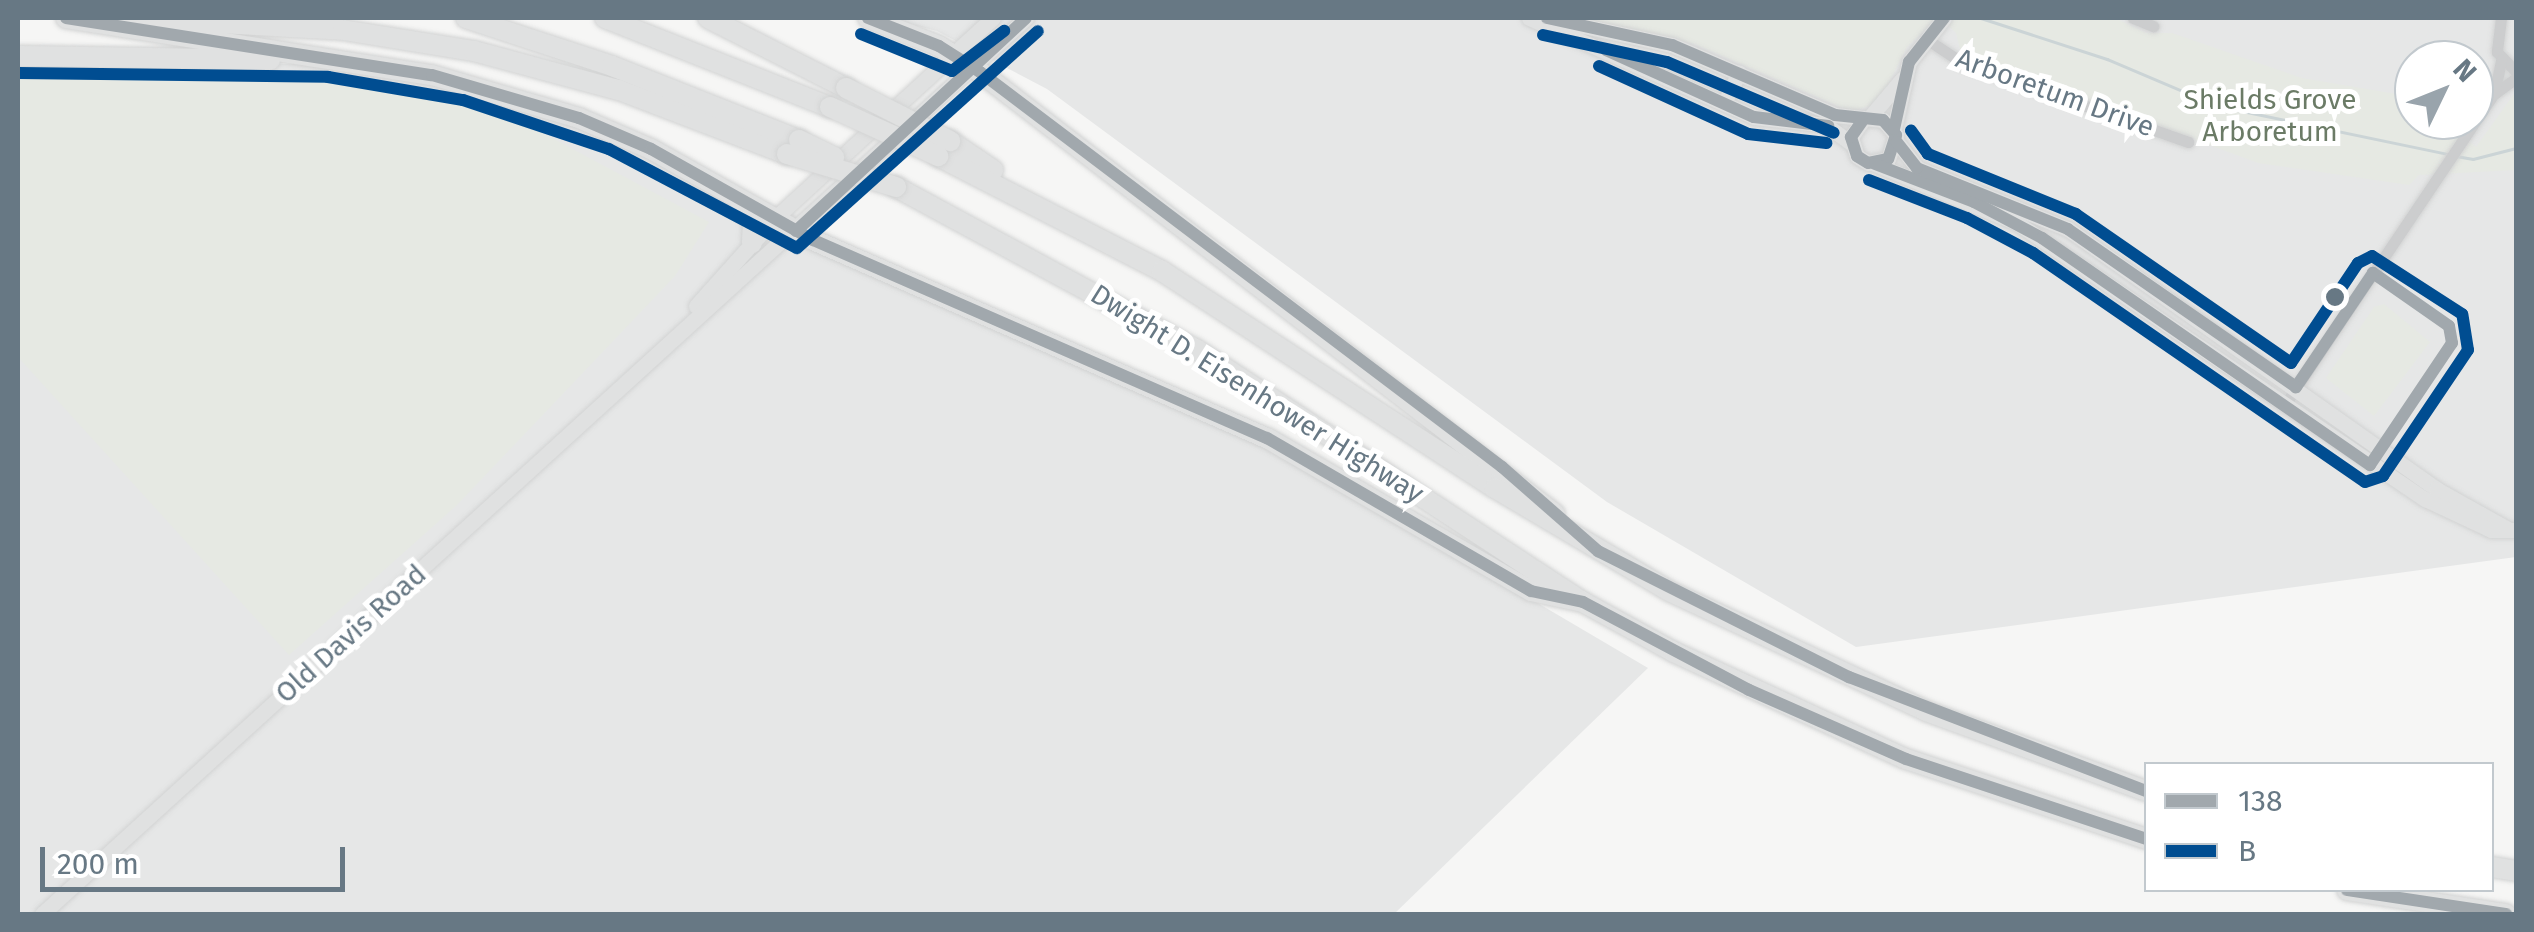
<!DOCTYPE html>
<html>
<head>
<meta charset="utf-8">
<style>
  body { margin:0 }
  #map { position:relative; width:2534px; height:932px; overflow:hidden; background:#f6f6f5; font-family:"Fira Sans",sans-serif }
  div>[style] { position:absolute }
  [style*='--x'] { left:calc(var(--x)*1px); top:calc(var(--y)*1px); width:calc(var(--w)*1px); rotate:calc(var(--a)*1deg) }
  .built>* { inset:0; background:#e6e7e7 }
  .green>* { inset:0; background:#e6e9e3 }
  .stream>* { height:2.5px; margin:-1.25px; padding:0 1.25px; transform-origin:1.25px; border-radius:1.25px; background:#cbd4d6 }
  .roads { filter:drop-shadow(0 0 2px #d2d3d3) drop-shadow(0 0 2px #d2d3d3) }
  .street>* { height:11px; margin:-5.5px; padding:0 5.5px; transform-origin:5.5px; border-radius:5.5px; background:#cccdce }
  .secondary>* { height:15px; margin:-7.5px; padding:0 7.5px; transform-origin:7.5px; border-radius:7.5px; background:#e0e1e1 }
  .highway>* { height:20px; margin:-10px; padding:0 10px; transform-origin:10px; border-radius:10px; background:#e0e1e1 }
  .bridges { filter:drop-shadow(0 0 2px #d3d4d4) drop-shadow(0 0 2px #d3d4d4) }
  .highway-bridge>* { height:20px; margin:-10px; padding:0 10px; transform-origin:10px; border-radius:10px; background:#e0e1e1 }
  .bus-1>* { height:12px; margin:-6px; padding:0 6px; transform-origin:6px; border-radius:6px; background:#a1a8ad }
  .bus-2>* { height:12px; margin:-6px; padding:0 6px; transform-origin:6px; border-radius:6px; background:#004d91 }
  .dots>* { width:28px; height:28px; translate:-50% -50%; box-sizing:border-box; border:5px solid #fff; border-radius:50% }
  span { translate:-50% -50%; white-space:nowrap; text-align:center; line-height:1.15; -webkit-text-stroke:10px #fff; paint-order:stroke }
  .street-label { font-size:28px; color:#677884 }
  .park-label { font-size:28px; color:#6b7b66 }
  .frame { position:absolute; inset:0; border:20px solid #677884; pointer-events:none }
  .legend { position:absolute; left:2144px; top:762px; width:350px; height:130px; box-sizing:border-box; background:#fff; border:2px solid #c2c9ce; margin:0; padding:12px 18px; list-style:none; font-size:30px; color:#677884 }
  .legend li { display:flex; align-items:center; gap:20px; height:50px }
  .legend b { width:50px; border:2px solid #c2c9ce }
  .north { position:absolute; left:2394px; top:40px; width:100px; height:100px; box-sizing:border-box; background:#fff; border:2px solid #c2c9ce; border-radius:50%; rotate:47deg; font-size:28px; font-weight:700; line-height:40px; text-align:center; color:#677884 }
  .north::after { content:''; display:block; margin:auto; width:35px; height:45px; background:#99a4ac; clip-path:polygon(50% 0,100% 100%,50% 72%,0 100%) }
  .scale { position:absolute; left:40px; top:847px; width:305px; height:45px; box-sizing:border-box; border:5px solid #677884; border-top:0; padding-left:12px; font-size:30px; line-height:35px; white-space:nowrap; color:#677884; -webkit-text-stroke:8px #fff; paint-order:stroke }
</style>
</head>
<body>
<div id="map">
  <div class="built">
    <div style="clip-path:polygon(evenodd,886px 18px,2516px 18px,2516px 557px,1856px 647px,1607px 502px,1047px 89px,937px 31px,886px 18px,2414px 60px,2474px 60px,2474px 120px,2414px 120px,2414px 60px)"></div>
    <div style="clip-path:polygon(18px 64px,312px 64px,432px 82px,576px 124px,1284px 454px,1648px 668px,1394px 914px,18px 914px)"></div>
  </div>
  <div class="green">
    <div style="clip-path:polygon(1573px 18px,1937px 18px,1907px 47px,1884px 92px,1870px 106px,1850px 111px,1695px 44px)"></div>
    <div style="clip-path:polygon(1941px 18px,2115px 18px,2146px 33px,2172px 33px,2302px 78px,2408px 96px,2414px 120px,2441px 120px,2476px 147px,2516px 91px,2516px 170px,2419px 175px,2409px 185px,2258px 163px,1961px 53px,1956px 33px)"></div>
    <div style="clip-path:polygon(18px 78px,332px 80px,481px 100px,709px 222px,675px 276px,457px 505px,289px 655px,18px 357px)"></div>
    <div style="clip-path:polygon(2384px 304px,2430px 342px,2374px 416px,2326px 378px,2374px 307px)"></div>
  </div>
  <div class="stream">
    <div style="--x:1981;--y:18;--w:133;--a:18"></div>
    <div style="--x:2107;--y:59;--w:121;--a:22.9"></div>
    <div style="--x:2218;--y:106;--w:235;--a:11.8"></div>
    <div style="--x:2456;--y:156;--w:17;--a:10"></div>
    <div style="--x:2473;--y:159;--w:44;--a:-14.3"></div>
  </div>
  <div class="roads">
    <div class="street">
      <div style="--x:2133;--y:18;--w:22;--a:22"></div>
      <div style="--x:2501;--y:18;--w:34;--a:97"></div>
      <div style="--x:2497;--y:52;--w:28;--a:46"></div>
      <div style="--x:1925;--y:38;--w:43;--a:33.7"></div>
      <div style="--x:1961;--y:62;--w:241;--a:19.4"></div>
      <div style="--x:2494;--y:94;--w:27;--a:-36"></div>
      <div style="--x:2284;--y:406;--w:376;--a:-56.1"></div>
      <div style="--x:2494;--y:94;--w:35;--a:-78"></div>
    </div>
    <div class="secondary">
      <div style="--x:1529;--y:18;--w:246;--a:23.7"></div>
      <div style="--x:1754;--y:117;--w:72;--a:6.3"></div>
      <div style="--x:1826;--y:125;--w:31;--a:36"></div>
      <div style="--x:1547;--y:18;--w:128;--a:12.2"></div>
      <div style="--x:1672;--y:45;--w:177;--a:23.2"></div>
      <div style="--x:1835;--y:115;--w:48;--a:5.9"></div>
      <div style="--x:1883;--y:120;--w:20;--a:49"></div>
      <div style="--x:1896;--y:135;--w:25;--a:108"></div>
      <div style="--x:1888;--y:159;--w:20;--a:169"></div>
      <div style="--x:1868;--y:163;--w:13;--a:-148"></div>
      <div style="--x:1857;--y:156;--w:20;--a:-108"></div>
      <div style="--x:1851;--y:137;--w:19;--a:-55"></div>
      <div style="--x:1728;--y:95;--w:25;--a:-64"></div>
      <div style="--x:1869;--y:118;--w:51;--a:-49.8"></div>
      <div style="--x:1894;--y:129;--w:69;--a:-77.4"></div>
      <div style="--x:1909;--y:62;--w:56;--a:-51.5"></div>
      <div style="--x:1897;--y:142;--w:33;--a:52"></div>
      <div style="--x:1917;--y:168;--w:163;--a:22"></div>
      <div style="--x:2068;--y:229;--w:451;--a:35.2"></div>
      <div style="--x:2436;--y:489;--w:82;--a:29.1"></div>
      <div style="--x:1875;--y:164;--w:154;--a:22.6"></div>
      <div style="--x:2017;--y:223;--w:493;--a:34.1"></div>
      <div style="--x:2425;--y:499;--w:73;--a:25.2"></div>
      <div style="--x:2491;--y:530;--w:25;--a:0"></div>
      <div style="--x:696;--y:306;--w:115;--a:-48.2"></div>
      <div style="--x:773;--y:220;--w:299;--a:-42.6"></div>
      <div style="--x:42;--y:914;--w:1331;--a:-42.32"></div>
    </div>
    <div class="highway">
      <div style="--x:66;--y:18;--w:370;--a:8.9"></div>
      <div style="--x:432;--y:75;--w:153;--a:16.3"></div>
      <div style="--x:579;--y:118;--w:78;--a:23.3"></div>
      <div style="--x:651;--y:149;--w:186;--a:29.3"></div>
      <div style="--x:813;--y:240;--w:495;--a:23.6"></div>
      <div style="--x:1267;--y:438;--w:305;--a:30.1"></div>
      <div style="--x:1531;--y:591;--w:53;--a:11.9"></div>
      <div style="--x:130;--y:18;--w:213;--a:3.2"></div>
      <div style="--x:343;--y:30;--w:133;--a:9.1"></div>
      <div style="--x:474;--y:51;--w:150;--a:15.1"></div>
      <div style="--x:619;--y:90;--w:180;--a:20.9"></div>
      <div style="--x:466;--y:18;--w:154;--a:18.2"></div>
      <div style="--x:612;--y:66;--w:201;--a:21.6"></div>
      <div style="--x:605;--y:18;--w:242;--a:21.6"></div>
      <div style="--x:708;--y:18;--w:155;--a:26.9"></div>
      <div style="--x:868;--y:18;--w:76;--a:21.5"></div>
      <div style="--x:939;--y:46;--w:49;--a:32.4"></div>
      <div style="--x:980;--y:72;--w:725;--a:37.55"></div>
      <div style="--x:18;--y:56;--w:252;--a:0.9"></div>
      <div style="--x:950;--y:141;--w:52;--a:34"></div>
      <div style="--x:938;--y:156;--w:252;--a:27.2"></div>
      <div style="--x:1162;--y:271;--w:397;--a:33.1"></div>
      <div style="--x:1495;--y:488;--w:202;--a:30.6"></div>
      <div style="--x:1669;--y:591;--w:284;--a:25"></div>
      <div style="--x:1926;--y:711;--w:234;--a:20"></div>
      <div style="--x:896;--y:187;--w:341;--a:28.4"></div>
      <div style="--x:1196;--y:349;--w:462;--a:33.2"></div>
      <div style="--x:1583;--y:602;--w:104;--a:28.8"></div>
      <div style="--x:1674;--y:652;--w:255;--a:24.8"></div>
      <div style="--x:1906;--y:759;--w:253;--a:18.4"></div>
      <div style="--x:740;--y:202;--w:24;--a:57"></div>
      <div style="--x:753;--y:222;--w:21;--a:93"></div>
      <div style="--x:2492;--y:867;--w:24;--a:9"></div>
      <div style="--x:2347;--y:890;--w:161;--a:8.6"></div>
    </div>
  </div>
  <div class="bridges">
    <div class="highway-bridge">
      <div style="--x:846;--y:88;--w:117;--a:27"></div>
      <div style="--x:830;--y:107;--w:119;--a:24.4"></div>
      <div style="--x:799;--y:140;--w:39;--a:26"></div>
      <div style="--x:787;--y:154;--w:114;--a:16.8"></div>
    </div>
  </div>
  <div class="bus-1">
    <div style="--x:66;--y:18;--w:370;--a:8.9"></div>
    <div style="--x:432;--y:75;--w:153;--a:16.3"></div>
    <div style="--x:579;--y:118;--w:78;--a:23.3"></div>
    <div style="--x:651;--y:149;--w:186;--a:29.3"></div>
    <div style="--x:813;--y:240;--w:495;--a:23.6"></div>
    <div style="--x:1267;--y:438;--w:305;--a:30.1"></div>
    <div style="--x:1531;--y:591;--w:53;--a:11.9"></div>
    <div style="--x:1583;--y:602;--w:188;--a:27.9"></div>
    <div style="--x:1749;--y:690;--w:171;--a:23.7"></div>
    <div style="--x:1906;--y:759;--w:253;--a:18.4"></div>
    <div style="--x:868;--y:18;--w:76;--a:21.5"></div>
    <div style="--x:939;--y:46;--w:49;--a:32.4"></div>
    <div style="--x:980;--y:72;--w:655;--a:37.11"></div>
    <div style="--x:1502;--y:467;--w:128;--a:41.2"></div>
    <div style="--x:1598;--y:551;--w:281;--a:26.7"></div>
    <div style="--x:1849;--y:677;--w:318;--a:21"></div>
    <div style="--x:1547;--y:18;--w:128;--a:12.2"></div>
    <div style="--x:1672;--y:45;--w:177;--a:23.2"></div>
    <div style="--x:1835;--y:115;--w:48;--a:5.9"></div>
    <div style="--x:1883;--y:120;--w:20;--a:49"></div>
    <div style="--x:1896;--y:135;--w:25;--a:108"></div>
    <div style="--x:1888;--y:159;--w:20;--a:169"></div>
    <div style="--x:1868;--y:163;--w:13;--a:-148"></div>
    <div style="--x:1857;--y:156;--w:20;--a:-108"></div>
    <div style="--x:1851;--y:137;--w:19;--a:-55"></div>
    <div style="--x:1606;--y:50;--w:162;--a:24.4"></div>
    <div style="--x:1754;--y:117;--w:75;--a:6.9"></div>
    <div style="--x:1894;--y:129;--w:69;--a:-77.4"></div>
    <div style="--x:1909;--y:62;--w:56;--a:-51.5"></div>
    <div style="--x:1875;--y:164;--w:106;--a:21"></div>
    <div style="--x:1974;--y:202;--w:77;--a:27.9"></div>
    <div style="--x:2042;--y:238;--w:399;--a:34.7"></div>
    <div style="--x:2370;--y:465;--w:147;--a:-56.1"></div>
    <div style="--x:2452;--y:343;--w:17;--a:-100"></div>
    <div style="--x:2449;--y:326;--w:93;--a:-145.1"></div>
    <div style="--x:2373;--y:273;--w:138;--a:124"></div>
    <div style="--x:2296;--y:387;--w:277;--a:-145.3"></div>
    <div style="--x:2068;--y:229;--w:163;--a:-158"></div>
    <div style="--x:1917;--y:168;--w:33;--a:-128"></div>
    <div style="--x:796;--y:231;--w:313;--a:-42.8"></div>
    <div style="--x:2347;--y:890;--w:161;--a:8.6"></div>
  </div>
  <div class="bus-2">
    <div style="--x:861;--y:34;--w:98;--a:22.1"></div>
    <div style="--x:952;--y:71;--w:66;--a:-37.6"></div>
    <div style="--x:1543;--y:35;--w:127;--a:12.3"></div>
    <div style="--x:1667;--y:62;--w:181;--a:23"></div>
    <div style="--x:1599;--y:66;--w:164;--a:24.5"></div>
    <div style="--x:1748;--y:134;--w:79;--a:6.6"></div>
    <div style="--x:18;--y:73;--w:310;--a:0.7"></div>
    <div style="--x:328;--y:77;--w:137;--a:9.7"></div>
    <div style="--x:463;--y:100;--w:154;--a:18.6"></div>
    <div style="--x:609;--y:149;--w:212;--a:27.8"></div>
    <div style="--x:797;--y:248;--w:324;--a:-42"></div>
    <div style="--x:1869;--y:180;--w:105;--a:21.2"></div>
    <div style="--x:1967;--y:218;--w:75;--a:27.9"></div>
    <div style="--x:2033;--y:253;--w:403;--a:34.6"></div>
    <div style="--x:2365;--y:482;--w:19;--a:-18"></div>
    <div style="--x:2383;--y:476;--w:152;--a:-56"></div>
    <div style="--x:2468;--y:350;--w:36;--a:-99"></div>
    <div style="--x:2462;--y:314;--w:107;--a:-147.2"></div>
    <div style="--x:2372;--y:256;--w:16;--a:153"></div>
    <div style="--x:2358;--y:263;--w:120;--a:123.8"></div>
    <div style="--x:2291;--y:363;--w:262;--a:-145.3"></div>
    <div style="--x:2076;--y:214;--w:160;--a:-157.9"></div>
    <div style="--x:1928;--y:154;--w:29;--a:-126"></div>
  </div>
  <div class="dots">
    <div style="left:2335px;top:297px;background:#677884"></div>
  </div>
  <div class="street-label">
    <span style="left:2055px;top:93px;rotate:20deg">Arboretum Drive</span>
    <span style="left:1257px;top:394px;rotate:32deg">Dwight D. Eisenhower Highway</span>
    <span style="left:351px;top:634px;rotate:-42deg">Old Davis Road</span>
  </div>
  <div class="park-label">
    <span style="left:2270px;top:116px">Shields Grove<br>Arboretum</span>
  </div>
  <div class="frame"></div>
  <ul class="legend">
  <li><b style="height:12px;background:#a1a8ad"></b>138</li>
  <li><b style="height:12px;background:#004d91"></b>B</li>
  </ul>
  <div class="north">N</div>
  <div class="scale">200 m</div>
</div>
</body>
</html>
